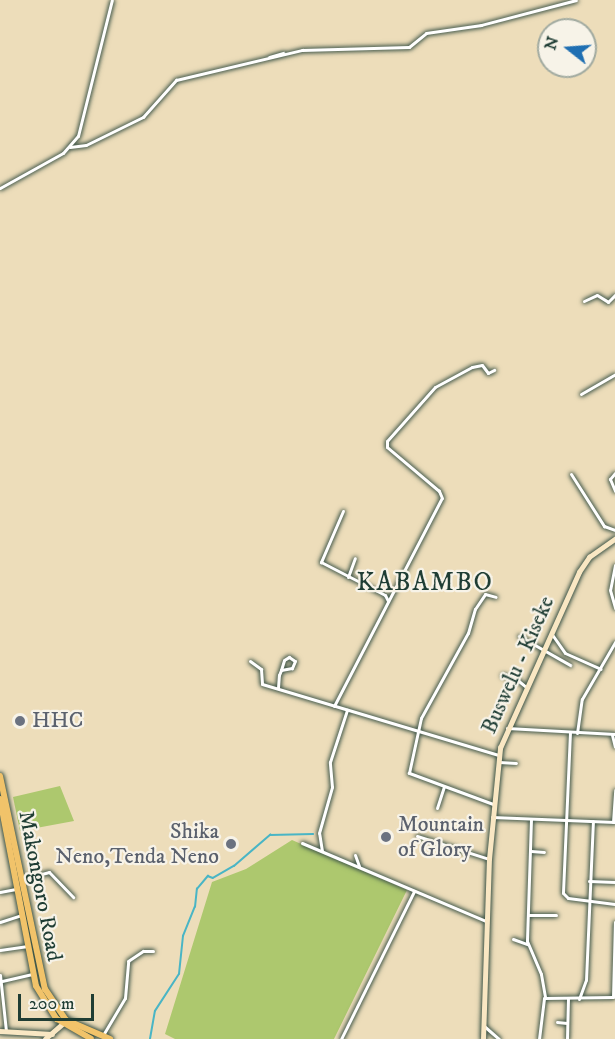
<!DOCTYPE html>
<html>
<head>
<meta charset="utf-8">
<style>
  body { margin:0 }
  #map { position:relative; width:615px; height:1039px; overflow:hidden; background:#edddba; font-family:"IM FELL DW Pica",serif }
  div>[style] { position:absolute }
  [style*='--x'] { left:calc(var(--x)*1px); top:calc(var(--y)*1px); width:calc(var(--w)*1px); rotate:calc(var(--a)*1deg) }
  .green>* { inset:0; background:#adc86e }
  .stream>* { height:1.5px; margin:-0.75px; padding:0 0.75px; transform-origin:0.75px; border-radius:0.75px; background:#49b5c5 }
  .roads { filter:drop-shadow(0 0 2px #3e5548) drop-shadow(0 0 2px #3e5548) }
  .street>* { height:3px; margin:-1.5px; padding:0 1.5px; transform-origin:1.5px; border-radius:1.5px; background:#fff }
  .secondary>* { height:4.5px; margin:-2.25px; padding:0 2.25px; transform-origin:2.25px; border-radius:2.25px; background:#f9e7c3 }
  .primary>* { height:6px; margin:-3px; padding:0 3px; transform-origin:3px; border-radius:3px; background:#f1c36a }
  .dots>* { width:16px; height:16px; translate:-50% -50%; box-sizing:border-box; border:3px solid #f7f3e8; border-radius:50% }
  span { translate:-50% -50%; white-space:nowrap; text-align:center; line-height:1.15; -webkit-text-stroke:4.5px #f7f3e8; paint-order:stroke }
  .street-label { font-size:22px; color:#1f3d34 }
  .worship-label { font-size:22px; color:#5b616d }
  .left { translate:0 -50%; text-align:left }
  .right { translate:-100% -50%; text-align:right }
  .quarter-label { font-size:26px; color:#1f3d34; letter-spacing:1.5px }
  .north { position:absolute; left:537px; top:18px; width:60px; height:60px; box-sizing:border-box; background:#f7f3e8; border:2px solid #a1aaa0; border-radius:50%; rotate:287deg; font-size:16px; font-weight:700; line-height:24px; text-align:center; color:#1f3d34 }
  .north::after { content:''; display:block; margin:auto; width:21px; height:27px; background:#1f6fb2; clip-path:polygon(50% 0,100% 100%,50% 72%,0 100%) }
  .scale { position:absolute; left:18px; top:994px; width:76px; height:27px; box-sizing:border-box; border:3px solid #1f3d34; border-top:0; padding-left:8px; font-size:18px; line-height:21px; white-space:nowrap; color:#1f3d34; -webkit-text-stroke:4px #f7f3e8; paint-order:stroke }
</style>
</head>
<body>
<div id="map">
  <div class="green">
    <div style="clip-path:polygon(60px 786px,74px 821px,20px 831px,13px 797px)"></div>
    <div style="clip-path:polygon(292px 840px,407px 890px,334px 1039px,175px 1039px,165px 1034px,212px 882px,246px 869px)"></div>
  </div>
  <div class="stream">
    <div style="--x:150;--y:1039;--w:28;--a:-80"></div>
    <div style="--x:155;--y:1011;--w:44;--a:-57"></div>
    <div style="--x:179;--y:974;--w:38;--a:-84"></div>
    <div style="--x:183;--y:936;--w:31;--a:-68"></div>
    <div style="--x:195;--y:907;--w:18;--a:-84"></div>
    <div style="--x:197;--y:889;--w:17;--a:-50"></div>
    <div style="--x:208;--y:876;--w:5;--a:22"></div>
    <div style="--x:213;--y:878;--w:24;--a:-30"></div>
    <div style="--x:234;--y:866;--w:48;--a:-40.7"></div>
    <div style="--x:270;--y:835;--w:43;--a:-1.3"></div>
  </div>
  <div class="roads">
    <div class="street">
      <div style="--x:269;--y:57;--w:15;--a:-16"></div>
      <div style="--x:70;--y:147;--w:16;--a:-7"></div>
      <div style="--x:86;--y:145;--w:64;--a:-26.2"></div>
      <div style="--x:143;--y:117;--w:50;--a:-48.3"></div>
      <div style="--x:176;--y:80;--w:130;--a:-13.4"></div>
      <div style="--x:302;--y:50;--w:107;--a:-1.6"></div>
      <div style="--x:409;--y:47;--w:22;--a:-39"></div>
      <div style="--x:426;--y:33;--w:56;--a:-8.3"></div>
      <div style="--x:481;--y:25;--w:98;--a:-14.7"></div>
      <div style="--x:0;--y:188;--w:72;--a:-29.1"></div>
      <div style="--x:63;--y:153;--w:23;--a:-49"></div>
      <div style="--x:78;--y:136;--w:140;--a:-76"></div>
      <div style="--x:584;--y:301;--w:14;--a:-25"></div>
      <div style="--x:597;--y:295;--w:13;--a:32"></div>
      <div style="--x:608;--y:302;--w:10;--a:-45"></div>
      <div style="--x:581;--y:394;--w:39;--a:-30"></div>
      <div style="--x:615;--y:473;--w:8;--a:130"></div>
      <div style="--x:610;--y:479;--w:13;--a:67"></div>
      <div style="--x:571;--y:474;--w:62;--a:57.6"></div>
      <div style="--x:604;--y:526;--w:12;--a:20"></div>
      <div style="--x:343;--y:511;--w:56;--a:113.3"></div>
      <div style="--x:321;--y:562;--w:72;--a:27.3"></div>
      <div style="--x:385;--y:595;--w:7;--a:63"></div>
      <div style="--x:615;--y:565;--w:25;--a:101"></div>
      <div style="--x:610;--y:590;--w:19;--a:74"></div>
      <div style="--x:348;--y:577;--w:20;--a:-70"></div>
      <div style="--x:551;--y:633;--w:24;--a:55"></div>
      <div style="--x:565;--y:653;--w:39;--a:24"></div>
      <div style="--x:519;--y:636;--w:59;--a:29.6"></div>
      <div style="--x:250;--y:661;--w:14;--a:36"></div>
      <div style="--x:261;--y:669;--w:15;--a:86"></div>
      <div style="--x:262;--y:684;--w:246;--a:16.7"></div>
      <div style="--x:502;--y:675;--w:13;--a:13"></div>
      <div style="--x:515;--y:678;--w:14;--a:39"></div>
      <div style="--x:278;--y:688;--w:13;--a:-86"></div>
      <div style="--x:279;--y:675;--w:5;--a:-68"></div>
      <div style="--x:281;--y:670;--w:10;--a:-73"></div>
      <div style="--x:284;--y:660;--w:6;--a:-31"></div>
      <div style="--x:289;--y:657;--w:7;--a:34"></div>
      <div style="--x:295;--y:661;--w:8;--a:113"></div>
      <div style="--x:292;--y:668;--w:11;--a:170"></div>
      <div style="--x:334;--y:706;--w:234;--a:-62.6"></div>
      <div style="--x:442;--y:498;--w:8;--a:-113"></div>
      <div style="--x:439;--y:491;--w:68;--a:-139.8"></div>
      <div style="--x:387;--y:447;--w:6;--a:-90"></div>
      <div style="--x:387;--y:441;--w:72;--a:-48.4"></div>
      <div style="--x:435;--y:387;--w:42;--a:-28.4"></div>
      <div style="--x:472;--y:367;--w:10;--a:-11"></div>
      <div style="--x:482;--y:365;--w:10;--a:53"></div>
      <div style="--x:488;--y:373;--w:7;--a:-27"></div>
      <div style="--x:507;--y:728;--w:108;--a:3.2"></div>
      <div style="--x:570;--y:732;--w:161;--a:92.5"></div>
      <div style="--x:563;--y:893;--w:7;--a:45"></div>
      <div style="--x:568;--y:898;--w:47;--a:7.3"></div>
      <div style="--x:577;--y:733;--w:34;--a:-82"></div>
      <div style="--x:582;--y:699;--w:66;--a:-59.9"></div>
      <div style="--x:612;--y:735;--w:12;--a:76"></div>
      <div style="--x:499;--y:762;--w:17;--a:3"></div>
      <div style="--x:493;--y:804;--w:90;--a:-159.7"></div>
      <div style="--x:409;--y:773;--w:56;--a:-77.7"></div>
      <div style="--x:421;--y:718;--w:97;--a:-61.1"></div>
      <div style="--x:468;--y:633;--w:25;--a:-74"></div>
      <div style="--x:475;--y:609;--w:18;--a:-56"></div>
      <div style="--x:485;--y:594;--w:11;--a:15"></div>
      <div style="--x:437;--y:808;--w:22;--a:-72"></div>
      <div style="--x:492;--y:817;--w:123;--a:2.3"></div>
      <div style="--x:531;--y:819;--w:122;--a:91.9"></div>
      <div style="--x:527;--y:941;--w:36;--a:67"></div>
      <div style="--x:541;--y:974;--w:23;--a:80"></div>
      <div style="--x:613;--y:822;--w:32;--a:-86"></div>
      <div style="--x:417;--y:836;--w:76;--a:17.7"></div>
      <div style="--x:302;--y:843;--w:200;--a:23"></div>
      <div style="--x:322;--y:851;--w:18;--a:-99"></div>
      <div style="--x:319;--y:833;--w:48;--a:-74.2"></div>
      <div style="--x:332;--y:787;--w:25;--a:-95"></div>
      <div style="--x:330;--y:762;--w:55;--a:-71.9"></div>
      <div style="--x:531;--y:851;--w:13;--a:4"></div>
      <div style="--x:355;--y:855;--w:12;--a:70"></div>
      <div style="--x:23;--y:879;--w:27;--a:-15"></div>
      <div style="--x:49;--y:872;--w:35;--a:46"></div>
      <div style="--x:589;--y:881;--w:26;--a:2"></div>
      <div style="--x:0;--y:892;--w:16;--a:-11"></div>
      <div style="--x:528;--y:915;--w:28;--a:0"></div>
      <div style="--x:0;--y:922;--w:23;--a:-18"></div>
      <div style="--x:513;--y:939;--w:15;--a:20"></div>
      <div style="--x:0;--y:950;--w:28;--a:-8"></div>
      <div style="--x:0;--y:975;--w:56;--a:83.9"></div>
      <div style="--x:2;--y:981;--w:31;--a:-13"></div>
      <div style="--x:579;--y:999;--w:20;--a:-70"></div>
      <div style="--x:586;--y:980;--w:159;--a:-87.5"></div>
      <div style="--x:557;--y:1022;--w:10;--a:6"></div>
      <div style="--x:484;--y:1026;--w:20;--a:41"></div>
      <div style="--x:103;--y:1035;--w:43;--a:-59.3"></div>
      <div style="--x:125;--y:998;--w:37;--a:-85"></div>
      <div style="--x:128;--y:961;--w:18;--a:-34"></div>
      <div style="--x:143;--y:951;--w:10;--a:0"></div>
      <div style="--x:341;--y:1039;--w:165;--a:-63.7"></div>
      <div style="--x:539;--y:1039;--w:41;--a:-83"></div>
      <div style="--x:544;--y:998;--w:69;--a:-0.8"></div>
      <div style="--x:613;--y:997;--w:75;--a:-88.5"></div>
      <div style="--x:567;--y:1039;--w:40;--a:-88.6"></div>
    </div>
    <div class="secondary">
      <div style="--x:0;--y:1031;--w:52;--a:3.3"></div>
      <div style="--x:45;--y:1039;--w:28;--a:-41"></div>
      <div style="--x:483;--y:1039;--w:180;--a:-88.1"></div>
      <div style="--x:489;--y:859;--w:112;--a:-84.3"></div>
      <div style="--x:500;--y:748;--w:193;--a:-65.8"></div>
      <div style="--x:579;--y:572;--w:18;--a:-56"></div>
      <div style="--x:589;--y:557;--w:32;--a:-35"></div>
    </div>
    <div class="primary">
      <div style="--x:0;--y:776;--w:218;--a:78.1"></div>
      <div style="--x:45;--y:989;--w:37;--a:56"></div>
      <div style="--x:66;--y:1020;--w:48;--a:23.4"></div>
      <div style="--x:0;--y:799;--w:190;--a:79.1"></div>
      <div style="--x:36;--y:986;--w:39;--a:58"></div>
      <div style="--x:57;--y:1019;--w:39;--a:30"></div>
    </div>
  </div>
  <div class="dots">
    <div style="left:20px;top:721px;background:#6b7280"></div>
    <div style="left:386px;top:837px;background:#6b7280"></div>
    <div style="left:231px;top:844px;background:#6b7280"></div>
  </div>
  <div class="street-label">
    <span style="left:518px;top:665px;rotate:-66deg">Buswelu - Kiseke</span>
    <span style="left:40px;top:886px;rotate:79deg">Makongoro Road</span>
  </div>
  <div class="worship-label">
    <span class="left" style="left:32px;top:721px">HHC</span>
    <span class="left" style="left:398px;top:837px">Mountain<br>of Glory</span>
    <span class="right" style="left:219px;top:844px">Shika<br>Neno,Tenda Neno</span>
  </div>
  <div class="quarter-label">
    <span style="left:425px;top:583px">KABAMBO</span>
  </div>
  <div class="north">N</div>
  <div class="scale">200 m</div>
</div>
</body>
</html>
